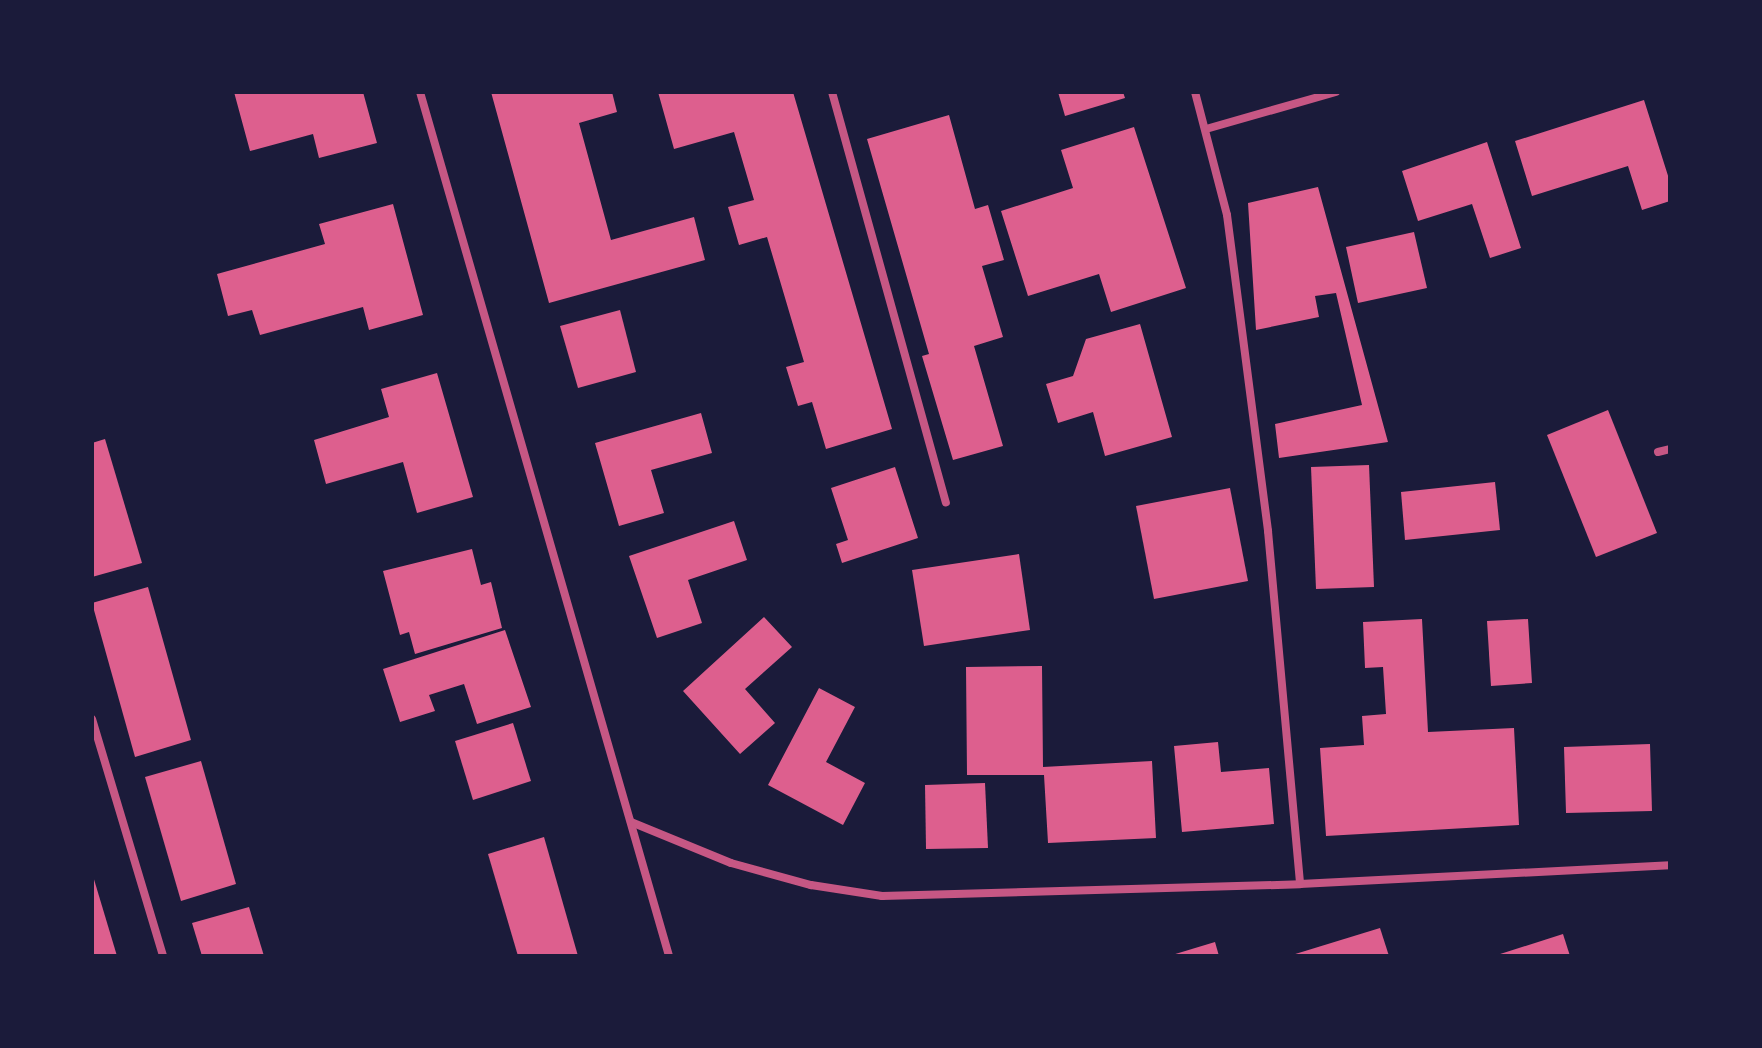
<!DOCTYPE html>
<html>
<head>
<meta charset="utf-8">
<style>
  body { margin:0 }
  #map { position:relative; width:1762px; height:1048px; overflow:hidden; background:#1b1b3a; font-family:Ubuntu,sans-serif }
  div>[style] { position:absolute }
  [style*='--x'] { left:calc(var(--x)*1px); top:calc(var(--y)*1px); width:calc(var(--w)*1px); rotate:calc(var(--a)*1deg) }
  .building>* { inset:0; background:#dd5f8e }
  .minor>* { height:8px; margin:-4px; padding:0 4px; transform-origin:4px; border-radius:4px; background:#c65784 }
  span { translate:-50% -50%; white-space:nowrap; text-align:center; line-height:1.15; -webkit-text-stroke:6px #1b1b3a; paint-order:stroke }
  .frame { position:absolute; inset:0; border:94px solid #1b1b3a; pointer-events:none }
</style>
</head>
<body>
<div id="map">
  <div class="building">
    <div style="clip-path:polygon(234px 92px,363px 92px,377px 143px,319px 158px,313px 134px,250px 151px)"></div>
    <div style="clip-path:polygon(491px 92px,612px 92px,617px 112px,579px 123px,611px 240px,694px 217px,705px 260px,549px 303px)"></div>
    <div style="clip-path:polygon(658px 92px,793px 92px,892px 429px,826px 449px,812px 402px,798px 406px,786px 367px,804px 362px,767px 237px,739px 245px,728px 207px,754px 200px,734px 132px,674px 149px)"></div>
    <div style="clip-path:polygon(1058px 92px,1123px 92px,1125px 98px,1065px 116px)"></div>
    <div style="clip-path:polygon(1644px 100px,1670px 182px,1670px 201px,1642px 210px,1628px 166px,1532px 196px,1515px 141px)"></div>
    <div style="clip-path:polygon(949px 115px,975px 209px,988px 205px,1004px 260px,982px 266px,1003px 337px,974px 346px,1003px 446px,953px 460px,922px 356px,929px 354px,867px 139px)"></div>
    <div style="clip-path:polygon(1134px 127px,1186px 288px,1111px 312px,1099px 274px,1028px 296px,1001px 211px,1073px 188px,1061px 150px)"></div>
    <div style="clip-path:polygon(1487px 142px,1521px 248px,1490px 258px,1472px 204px,1418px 221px,1402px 171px)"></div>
    <div style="clip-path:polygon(1318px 187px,1388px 442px,1279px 458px,1275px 424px,1362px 405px,1336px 293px,1315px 296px,1319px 317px,1256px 330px,1248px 203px)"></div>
    <div style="clip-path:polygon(393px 204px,423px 315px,369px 330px,363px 307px,260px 335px,252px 310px,228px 316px,217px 274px,325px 244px,319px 224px)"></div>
    <div style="clip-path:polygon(1414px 232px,1427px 288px,1358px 303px,1346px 247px)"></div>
    <div style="clip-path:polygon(620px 310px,636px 372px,578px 388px,560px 326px)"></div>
    <div style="clip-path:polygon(1140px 324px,1172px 437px,1105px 456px,1093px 412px,1058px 423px,1046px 384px,1073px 376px,1086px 339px)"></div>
    <div style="clip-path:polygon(437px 373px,473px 497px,417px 513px,403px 462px,326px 484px,314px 440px,389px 417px,381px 389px)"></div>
    <div style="clip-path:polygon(1608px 410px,1657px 533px,1596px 557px,1547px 435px)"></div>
    <div style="clip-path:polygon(701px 413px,712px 453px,651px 470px,664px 513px,619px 526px,595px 443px)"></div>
    <div style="clip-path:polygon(105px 439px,142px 563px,92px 577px,92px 443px)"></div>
    <div style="clip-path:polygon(1369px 465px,1374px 587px,1316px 589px,1311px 467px)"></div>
    <div style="clip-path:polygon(895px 467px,918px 538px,842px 563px,836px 544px,848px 540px,831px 488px)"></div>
    <div style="clip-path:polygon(1495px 482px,1500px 530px,1405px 540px,1401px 492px)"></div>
    <div style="clip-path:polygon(1230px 488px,1248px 581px,1154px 599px,1136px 506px)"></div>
    <div style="clip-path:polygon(734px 521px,747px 560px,688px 580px,702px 623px,657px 638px,629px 556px)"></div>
    <div style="clip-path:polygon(472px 549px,481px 585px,491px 582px,502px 628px,415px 654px,409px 632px,400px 635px,383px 571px)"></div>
    <div style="clip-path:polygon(1019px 554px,1030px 630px,924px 646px,912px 570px)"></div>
    <div style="clip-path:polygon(148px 587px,191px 740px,135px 757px,92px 603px)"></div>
    <div style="clip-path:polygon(764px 617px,792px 647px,745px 689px,775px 723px,740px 754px,683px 691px)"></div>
    <div style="clip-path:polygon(1422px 619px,1428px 732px,1514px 728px,1519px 825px,1326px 836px,1320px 748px,1364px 745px,1362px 716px,1386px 714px,1383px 667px,1365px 668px,1363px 622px)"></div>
    <div style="clip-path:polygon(1528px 619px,1532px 683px,1491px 686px,1487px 621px)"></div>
    <div style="clip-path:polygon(505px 630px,531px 707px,477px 724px,464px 684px,429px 695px,435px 711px,400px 722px,383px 669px)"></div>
    <div style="clip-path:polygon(1042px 666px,1043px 767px,1152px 761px,1156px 838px,1048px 843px,1044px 775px,967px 775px,966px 667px)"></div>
    <div style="clip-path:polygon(819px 688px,855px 707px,826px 762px,865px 783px,843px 825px,768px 785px)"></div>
    <div style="clip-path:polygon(513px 723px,531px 781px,473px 800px,455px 741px)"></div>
    <div style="clip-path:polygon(1218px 742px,1221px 772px,1269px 768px,1274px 824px,1182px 832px,1174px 746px)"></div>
    <div style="clip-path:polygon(1650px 744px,1652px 811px,1566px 813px,1564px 747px)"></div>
    <div style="clip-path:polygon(201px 761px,236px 884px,181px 901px,145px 777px)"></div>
    <div style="clip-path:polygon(985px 783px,988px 848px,926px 849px,925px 785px)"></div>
    <div style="clip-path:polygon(544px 837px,578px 956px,518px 956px,488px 854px)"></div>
    <div style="clip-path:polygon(92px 876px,93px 876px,117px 956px,92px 956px)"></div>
    <div style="clip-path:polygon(249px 907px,264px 956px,202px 956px,192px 923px)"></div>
    <div style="clip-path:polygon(1380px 928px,1389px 956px,1292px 956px,1292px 955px)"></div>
    <div style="clip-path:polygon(1563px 934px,1570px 956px,1497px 956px,1497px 955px)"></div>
    <div style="clip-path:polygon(1215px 942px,1219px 956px,1172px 956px,1172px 955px)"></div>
  </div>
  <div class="minor">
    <div style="--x:420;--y:92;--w:899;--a:73.92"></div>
    <div style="--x:832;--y:92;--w:426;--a:74.5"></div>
    <div style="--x:1195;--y:92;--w:127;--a:75.4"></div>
    <div style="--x:1227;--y:215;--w:319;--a:82.6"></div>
    <div style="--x:1268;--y:531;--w:354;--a:84.8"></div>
    <div style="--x:1206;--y:129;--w:135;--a:-15.9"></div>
    <div style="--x:1658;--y:452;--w:12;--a:-14"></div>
    <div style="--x:92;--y:719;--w:247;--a:73.3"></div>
    <div style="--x:631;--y:822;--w:108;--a:22.3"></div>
    <div style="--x:731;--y:863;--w:83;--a:15.4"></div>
    <div style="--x:811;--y:885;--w:72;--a:8.8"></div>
    <div style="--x:882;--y:896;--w:418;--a:-1.6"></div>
    <div style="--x:1300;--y:884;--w:370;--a:-2.9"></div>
  </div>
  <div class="frame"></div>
</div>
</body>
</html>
